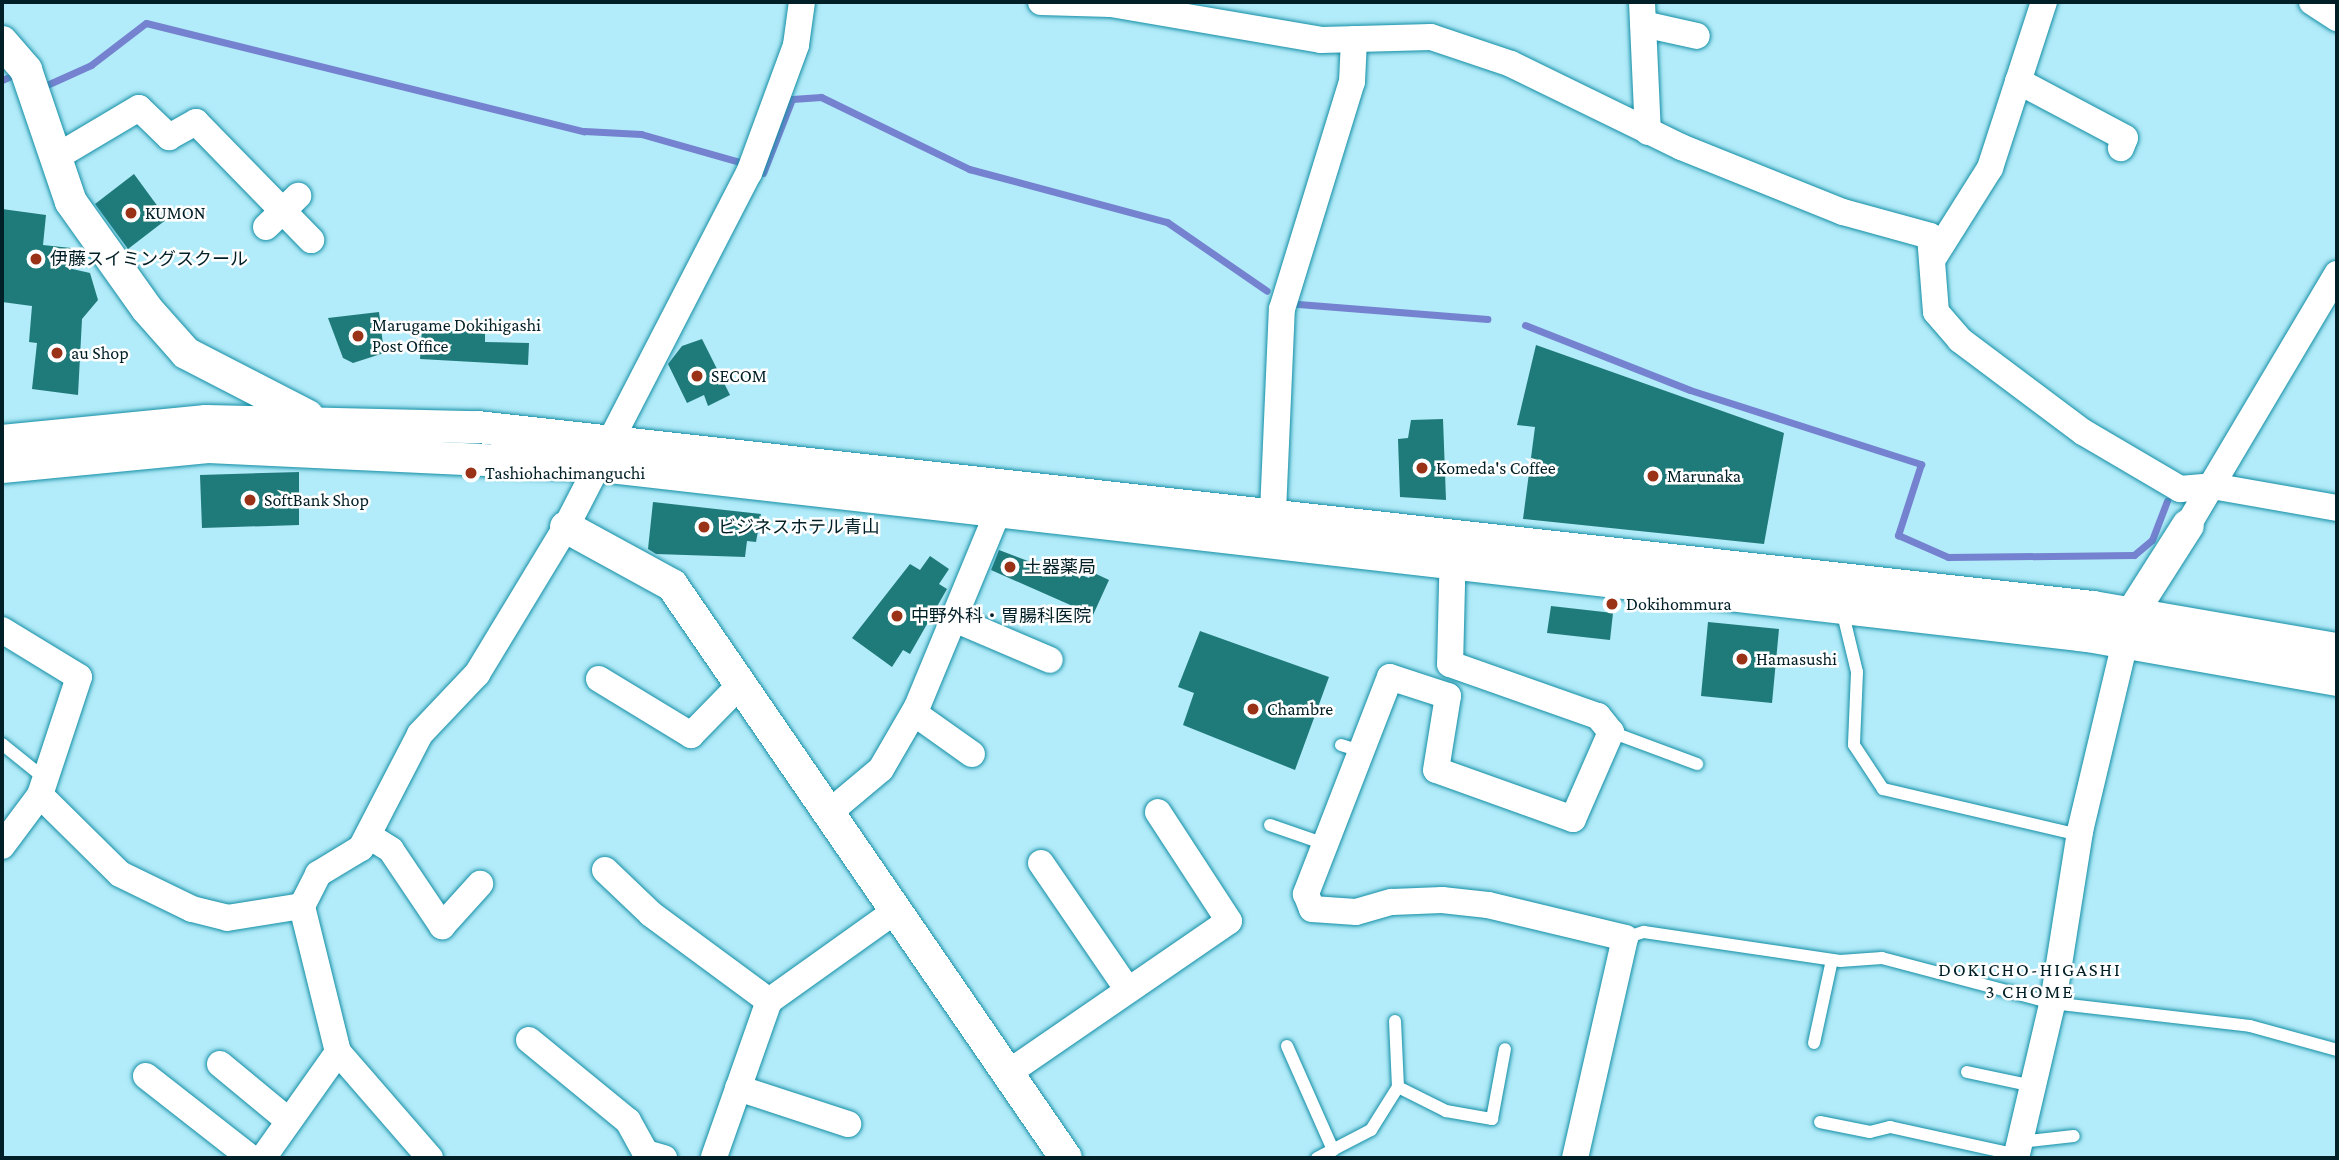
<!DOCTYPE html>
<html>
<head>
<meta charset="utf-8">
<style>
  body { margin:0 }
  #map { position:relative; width:2339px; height:1160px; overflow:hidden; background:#b2ebf9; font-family:"Crimson Pro","Noto Sans JP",serif }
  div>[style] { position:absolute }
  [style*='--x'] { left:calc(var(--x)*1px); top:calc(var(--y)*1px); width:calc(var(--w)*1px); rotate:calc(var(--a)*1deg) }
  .stream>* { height:7px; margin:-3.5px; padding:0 3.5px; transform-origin:3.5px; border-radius:3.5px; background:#7482cf }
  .building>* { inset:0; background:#1f7a7a }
  .roads { filter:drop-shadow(0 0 2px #148ea5) drop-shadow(0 0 2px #148ea5) }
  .service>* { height:12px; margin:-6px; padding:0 6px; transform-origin:6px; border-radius:6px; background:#fff }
  .minor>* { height:26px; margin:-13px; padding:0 13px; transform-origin:13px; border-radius:13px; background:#fff }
  .tertiary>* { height:32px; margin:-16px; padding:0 16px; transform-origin:16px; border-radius:16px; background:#fff }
  .dots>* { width:19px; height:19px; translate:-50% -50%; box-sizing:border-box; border:4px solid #fff; border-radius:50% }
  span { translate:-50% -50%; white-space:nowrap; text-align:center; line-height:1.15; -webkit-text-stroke:5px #fff; paint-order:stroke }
  .poi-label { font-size:18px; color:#001f26 }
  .left { translate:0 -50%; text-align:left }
  .neighbourhood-label { font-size:19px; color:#001f26; letter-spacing:2px }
  .frame { position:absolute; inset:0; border:4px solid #001f26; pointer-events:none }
</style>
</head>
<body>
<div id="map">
  <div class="stream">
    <div style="--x:2;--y:80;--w:8;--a:-23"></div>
    <div style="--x:49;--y:84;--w:46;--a:-24.3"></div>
    <div style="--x:91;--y:65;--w:69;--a:-37.4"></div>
    <div style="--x:146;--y:23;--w:451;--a:13.9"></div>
    <div style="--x:584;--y:131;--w:57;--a:3"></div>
    <div style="--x:641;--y:134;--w:103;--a:15.8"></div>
    <div style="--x:763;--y:173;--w:79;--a:-68.6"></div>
    <div style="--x:792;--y:99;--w:29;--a:-4"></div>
    <div style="--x:821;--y:97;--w:165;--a:25.9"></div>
    <div style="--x:969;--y:169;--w:205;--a:15"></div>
    <div style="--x:1167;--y:222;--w:121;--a:34.6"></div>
    <div style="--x:1298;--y:304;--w:190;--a:4.5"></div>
    <div style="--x:1525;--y:325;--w:177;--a:21.5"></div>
    <div style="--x:1690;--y:390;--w:243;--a:17.8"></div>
    <div style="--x:1921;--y:464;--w:75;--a:107.9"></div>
    <div style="--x:1898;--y:535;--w:55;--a:23.7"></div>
    <div style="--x:1948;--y:557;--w:186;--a:-0.6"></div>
    <div style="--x:2134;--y:555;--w:23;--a:-40"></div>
    <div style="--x:2152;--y:540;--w:42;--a:-69"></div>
  </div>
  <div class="building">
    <div style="clip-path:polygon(134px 174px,167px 219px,128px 249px,95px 204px)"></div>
    <div style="clip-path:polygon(2px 209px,46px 215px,43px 245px,71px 248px,68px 268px,90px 273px,98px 300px,82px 319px,78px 395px,32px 389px,37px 343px,29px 342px,32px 306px,2px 302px)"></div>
    <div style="clip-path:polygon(379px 312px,384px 353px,353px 363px,343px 358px,328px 318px)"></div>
    <div style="clip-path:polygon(422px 329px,485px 332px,485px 342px,529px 343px,528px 365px,420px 359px)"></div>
    <div style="clip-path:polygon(702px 339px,730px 395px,708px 406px,704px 395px,687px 403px,668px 364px,682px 346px)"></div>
    <div style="clip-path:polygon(1536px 345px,1784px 433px,1764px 544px,1523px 519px,1535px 427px,1517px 425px)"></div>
    <div style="clip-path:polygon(1443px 419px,1446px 500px,1400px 497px,1398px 439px,1408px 438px,1411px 420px)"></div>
    <div style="clip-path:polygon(299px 472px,299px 525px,202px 528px,200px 475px)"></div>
    <div style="clip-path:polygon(653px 502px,761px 514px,756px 542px,747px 541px,745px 557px,656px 554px,648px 549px)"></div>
    <div style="clip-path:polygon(999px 550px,1068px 576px,1071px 571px,1089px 578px,1092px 572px,1109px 580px,1093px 615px,991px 570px)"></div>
    <div style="clip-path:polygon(930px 556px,949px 569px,939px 584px,947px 589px,910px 654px,903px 650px,892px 667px,852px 638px,910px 564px,920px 570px)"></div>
    <div style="clip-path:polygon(1551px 606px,1613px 613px,1610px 640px,1547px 633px)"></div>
    <div style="clip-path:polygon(1708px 622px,1779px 629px,1772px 703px,1701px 696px)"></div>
    <div style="clip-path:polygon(1200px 631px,1329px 677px,1295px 770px,1183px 725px,1194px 693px,1178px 687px)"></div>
  </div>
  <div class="roads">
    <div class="service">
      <div style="--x:1842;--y:610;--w:64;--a:76.4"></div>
      <div style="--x:1857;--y:672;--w:73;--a:92.4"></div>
      <div style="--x:1854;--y:745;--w:53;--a:56.6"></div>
      <div style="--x:1883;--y:789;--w:201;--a:13.2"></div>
      <div style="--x:1611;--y:732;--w:92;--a:20.4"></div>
      <div style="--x:2;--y:744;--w:53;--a:38.8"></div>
      <div style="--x:1341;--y:745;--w:21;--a:17"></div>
      <div style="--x:1270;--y:825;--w:58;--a:19.1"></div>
      <div style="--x:1625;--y:938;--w:20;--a:-18"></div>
      <div style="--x:1644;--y:932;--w:198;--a:8.4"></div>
      <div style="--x:1840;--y:961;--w:42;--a:-4.1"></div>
      <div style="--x:1882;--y:958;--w:176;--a:14.8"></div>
      <div style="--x:2052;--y:1003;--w:199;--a:6.6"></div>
      <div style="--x:2250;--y:1026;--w:90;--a:15.4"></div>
      <div style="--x:1395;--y:1021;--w:66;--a:87.4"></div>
      <div style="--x:1814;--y:1043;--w:85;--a:-77.8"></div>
      <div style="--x:1287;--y:1046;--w:114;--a:66.1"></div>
      <div style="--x:1967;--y:1072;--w:67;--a:12"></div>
      <div style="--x:1820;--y:1122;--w:51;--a:11.3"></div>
      <div style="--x:1870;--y:1132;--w:21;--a:-14"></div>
      <div style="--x:1890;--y:1127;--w:130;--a:12.4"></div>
      <div style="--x:2020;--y:1142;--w:54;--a:-6.3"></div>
      <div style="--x:1317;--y:1158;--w:61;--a:-27.4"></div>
      <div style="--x:1371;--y:1130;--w:51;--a:-57.9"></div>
      <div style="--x:1398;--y:1087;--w:54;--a:26.6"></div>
      <div style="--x:1446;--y:1111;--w:47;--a:9.9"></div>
      <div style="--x:1492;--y:1119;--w:71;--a:-79.5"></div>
    </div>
    <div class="minor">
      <div style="--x:1041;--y:2;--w:70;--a:1.6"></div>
      <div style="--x:1111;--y:4;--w:213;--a:9.7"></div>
      <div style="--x:1321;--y:40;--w:110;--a:-1.6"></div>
      <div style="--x:1431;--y:37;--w:84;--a:18.6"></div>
      <div style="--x:1511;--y:64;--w:189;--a:26"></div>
      <div style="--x:1681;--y:147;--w:175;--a:21.9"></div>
      <div style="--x:1843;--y:212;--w:90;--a:15.4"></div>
      <div style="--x:1930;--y:236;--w:76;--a:85.5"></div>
      <div style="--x:1936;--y:312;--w:37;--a:49"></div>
      <div style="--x:1960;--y:340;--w:154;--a:36.8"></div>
      <div style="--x:2083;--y:432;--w:113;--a:30.4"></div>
      <div style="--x:2180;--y:489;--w:32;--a:-5"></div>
      <div style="--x:2212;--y:486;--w:127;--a:10"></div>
      <div style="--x:1642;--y:2;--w:130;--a:87.4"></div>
      <div style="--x:2312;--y:2;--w:30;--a:33"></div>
      <div style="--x:1643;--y:24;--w:55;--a:12.5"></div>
      <div style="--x:2018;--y:81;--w:121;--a:28"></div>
      <div style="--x:2125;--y:138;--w:11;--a:112"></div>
      <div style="--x:58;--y:156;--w:94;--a:-30.7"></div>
      <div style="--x:139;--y:108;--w:42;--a:44"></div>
      <div style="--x:169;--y:137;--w:31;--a:-29"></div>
      <div style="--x:196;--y:122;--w:165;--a:45.7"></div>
      <div style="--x:266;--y:227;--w:45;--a:-44.1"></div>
      <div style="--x:1934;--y:257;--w:105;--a:-57.8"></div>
      <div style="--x:1990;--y:168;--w:175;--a:-72"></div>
      <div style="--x:2188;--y:525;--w:292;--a:-59.3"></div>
      <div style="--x:1272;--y:535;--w:226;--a:-87.5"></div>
      <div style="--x:1282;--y:309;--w:238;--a:-72.9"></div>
      <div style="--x:1352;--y:82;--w:43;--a:-87.3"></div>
      <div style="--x:1453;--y:544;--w:120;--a:91.4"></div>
      <div style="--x:1450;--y:664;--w:157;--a:19.4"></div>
      <div style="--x:1598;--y:716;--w:21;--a:51"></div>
      <div style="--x:1611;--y:732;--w:95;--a:113.6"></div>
      <div style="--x:1573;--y:819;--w:145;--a:-160.3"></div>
      <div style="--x:1436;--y:770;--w:75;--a:-80.8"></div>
      <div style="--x:1448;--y:696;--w:61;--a:-161.9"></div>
      <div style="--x:1390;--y:677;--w:233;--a:111.2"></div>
      <div style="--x:1306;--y:894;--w:16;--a:68"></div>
      <div style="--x:1312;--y:909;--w:44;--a:3.9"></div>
      <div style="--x:1356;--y:912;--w:37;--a:-16"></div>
      <div style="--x:1392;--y:902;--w:50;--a:-2.3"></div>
      <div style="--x:1442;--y:900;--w:46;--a:6.2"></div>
      <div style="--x:1488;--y:905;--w:141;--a:13.5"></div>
      <div style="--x:1625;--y:938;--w:226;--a:102.8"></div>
      <div style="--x:954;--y:619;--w:104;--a:23.1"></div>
      <div style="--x:2;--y:630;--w:90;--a:31.4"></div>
      <div style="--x:79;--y:677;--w:124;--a:108.3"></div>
      <div style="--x:599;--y:679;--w:108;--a:31.3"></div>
      <div style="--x:691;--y:735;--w:73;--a:-45.6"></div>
      <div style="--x:914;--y:713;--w:71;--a:35.3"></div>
      <div style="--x:831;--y:811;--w:65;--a:-40"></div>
      <div style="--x:881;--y:769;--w:72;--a:-59.9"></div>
      <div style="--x:917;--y:707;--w:230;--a:-67.5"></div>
      <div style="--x:369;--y:836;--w:26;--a:32"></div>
      <div style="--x:391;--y:850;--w:92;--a:56.1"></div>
      <div style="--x:442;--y:926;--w:57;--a:-47.9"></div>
      <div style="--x:2;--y:846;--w:64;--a:-53.3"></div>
      <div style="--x:40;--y:795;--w:112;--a:44.6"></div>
      <div style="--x:120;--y:874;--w:80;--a:25.9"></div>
      <div style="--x:192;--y:909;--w:36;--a:14"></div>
      <div style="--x:227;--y:918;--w:76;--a:-9.1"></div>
      <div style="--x:1041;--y:863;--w:154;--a:55.6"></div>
      <div style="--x:605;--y:870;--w:64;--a:43.7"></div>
      <div style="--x:651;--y:914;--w:147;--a:36.4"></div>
      <div style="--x:529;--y:1040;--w:128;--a:39.3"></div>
      <div style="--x:628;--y:1121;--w:37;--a:61"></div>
      <div style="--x:646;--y:1153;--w:19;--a:16"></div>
      <div style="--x:220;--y:1064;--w:89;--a:39.6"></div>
      <div style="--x:1008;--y:1073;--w:268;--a:-34.5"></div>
      <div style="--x:1229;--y:921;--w:130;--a:-123.1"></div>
      <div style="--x:146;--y:1076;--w:133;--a:38"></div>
      <div style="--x:738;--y:1088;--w:116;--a:18.1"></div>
      <div style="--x:714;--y:1157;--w:165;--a:-70.6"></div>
      <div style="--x:769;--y:1001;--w:158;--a:-35.5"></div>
      <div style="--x:263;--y:1158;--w:130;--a:-54.7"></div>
      <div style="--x:430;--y:1158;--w:140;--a:-131"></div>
      <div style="--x:338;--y:1052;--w:150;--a:-103.9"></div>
      <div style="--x:302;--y:906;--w:36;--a:-63"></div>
      <div style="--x:318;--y:874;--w:50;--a:-31.2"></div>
      <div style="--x:361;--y:848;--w:128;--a:-62.6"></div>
      <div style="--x:420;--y:734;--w:83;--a:-46.5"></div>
      <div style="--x:477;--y:674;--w:172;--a:-58.8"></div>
      <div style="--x:566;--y:527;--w:399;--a:-62.7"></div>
      <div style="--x:749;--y:173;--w:136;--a:-69.8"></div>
      <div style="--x:796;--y:45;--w:43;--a:-82.1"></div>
      <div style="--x:2016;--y:1158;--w:166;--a:-76.8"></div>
      <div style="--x:2054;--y:996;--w:167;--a:-81"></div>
      <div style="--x:2080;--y:831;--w:212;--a:-76.6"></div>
    </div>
    <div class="tertiary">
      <div style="--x:2;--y:42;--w:37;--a:49"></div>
      <div style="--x:26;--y:70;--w:139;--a:71.2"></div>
      <div style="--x:71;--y:202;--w:131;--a:54.6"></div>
      <div style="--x:147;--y:309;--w:59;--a:48.4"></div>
      <div style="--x:186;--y:353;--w:137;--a:27.3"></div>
      <div style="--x:2;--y:441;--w:205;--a:-5.6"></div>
      <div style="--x:206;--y:421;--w:272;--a:1.3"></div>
      <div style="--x:478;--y:427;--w:1625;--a:6.36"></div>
      <div style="--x:2093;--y:607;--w:248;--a:9.8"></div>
      <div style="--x:2;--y:467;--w:207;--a:-5.5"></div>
      <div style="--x:208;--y:447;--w:385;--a:2.7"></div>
      <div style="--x:593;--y:465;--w:1505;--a:6.53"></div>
      <div style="--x:2088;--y:636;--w:253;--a:10"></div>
      <div style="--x:566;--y:527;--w:121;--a:28.7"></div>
      <div style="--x:672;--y:585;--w:695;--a:55.49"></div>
      <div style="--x:2132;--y:613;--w:104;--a:-57.5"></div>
    </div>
  </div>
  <div class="dots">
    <div style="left:131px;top:213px;background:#9a3218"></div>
    <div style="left:36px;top:259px;background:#9a3218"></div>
    <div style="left:358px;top:336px;background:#9a3218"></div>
    <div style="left:57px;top:353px;background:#9a3218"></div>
    <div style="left:697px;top:376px;background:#9a3218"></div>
    <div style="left:1422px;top:468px;background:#9a3218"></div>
    <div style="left:471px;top:473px;background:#9a3218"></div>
    <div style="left:1653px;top:476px;background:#9a3218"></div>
    <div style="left:250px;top:500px;background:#9a3218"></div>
    <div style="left:704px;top:527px;background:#9a3218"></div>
    <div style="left:1010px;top:567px;background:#9a3218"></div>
    <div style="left:1612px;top:604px;background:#9a3218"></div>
    <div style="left:897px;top:616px;background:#9a3218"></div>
    <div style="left:1742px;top:659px;background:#9a3218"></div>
    <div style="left:1253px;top:709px;background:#9a3218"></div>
  </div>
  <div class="poi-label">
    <span class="left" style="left:145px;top:213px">KUMON</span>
    <span class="left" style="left:50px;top:259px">伊藤スイミングスクール</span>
    <span class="left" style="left:372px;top:336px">Marugame Dokihigashi<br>Post Office</span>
    <span class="left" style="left:71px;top:353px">au Shop</span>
    <span class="left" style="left:711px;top:376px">SECOM</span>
    <span class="left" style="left:1436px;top:468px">Komeda's Coffee</span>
    <span class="left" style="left:485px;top:473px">Tashiohachimanguchi</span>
    <span class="left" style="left:1667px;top:476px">Marunaka</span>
    <span class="left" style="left:264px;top:500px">SoftBank Shop</span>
    <span class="left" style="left:718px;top:527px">ビジネスホテル青山</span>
    <span class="left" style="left:1024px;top:567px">土器薬局</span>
    <span class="left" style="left:1626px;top:604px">Dokihommura</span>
    <span class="left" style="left:911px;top:616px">中野外科・胃腸科医院</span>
    <span class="left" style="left:1756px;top:659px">Hamasushi</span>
    <span class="left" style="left:1267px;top:709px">Chambre</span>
  </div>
  <div class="neighbourhood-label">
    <span style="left:2030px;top:981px">DOKICHO-HIGASHI<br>3 CHOME</span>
  </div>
  <div class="frame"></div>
</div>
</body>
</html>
